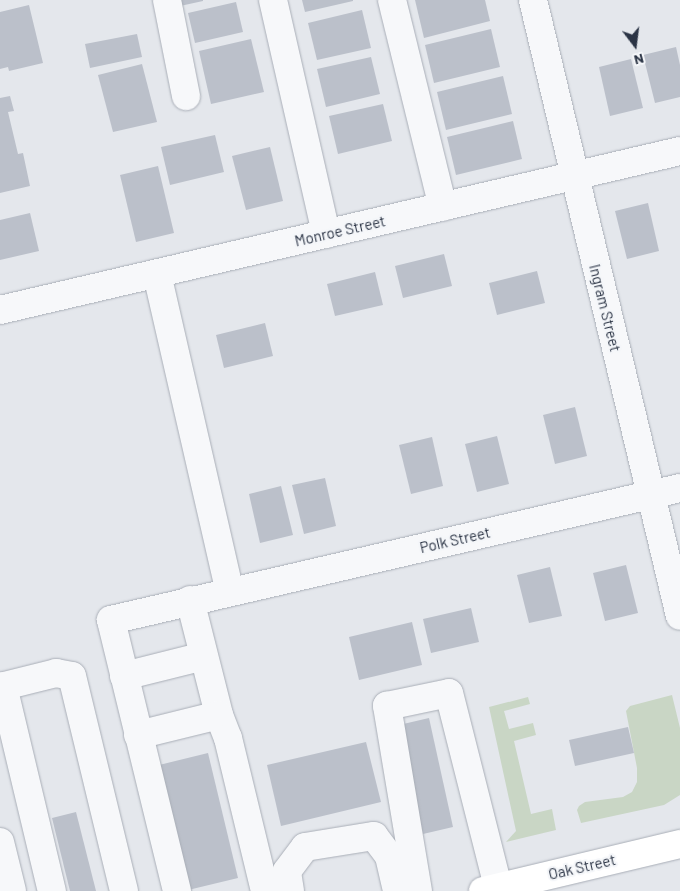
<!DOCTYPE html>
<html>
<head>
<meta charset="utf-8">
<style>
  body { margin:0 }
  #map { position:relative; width:680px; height:891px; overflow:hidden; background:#e4e7ec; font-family:Barlow,sans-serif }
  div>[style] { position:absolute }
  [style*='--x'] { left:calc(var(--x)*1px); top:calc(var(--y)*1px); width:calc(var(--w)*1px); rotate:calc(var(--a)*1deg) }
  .green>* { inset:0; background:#c9d6c5 }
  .building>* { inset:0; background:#bbc0ca }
  .roads { filter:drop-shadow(0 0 1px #a9aeb7) drop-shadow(0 0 1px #a9aeb7) }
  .minor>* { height:28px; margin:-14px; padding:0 14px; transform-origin:14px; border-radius:14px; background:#f7f8fa }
  .highway>* { height:28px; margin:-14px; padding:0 14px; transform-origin:14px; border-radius:14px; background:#fff }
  span { translate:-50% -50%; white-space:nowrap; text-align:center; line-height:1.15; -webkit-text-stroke:4.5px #f4f6f9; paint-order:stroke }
  .street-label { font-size:15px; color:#2b3445 }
  .north { position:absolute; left:610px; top:20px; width:50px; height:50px; -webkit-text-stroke:4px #f4f6f9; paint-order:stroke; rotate:165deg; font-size:14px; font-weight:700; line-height:20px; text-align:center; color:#2b3445 }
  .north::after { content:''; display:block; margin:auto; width:18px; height:22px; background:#2b3445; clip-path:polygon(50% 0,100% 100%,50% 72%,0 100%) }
</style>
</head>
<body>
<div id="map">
  <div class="green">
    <div style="clip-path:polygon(672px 695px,680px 728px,680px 795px,664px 805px,581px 823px,577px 810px,579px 806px,585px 802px,623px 797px,632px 792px,637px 782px,637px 768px,626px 711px,630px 706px)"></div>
    <div style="clip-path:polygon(528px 697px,530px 704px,504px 711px,509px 729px,533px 723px,536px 735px,514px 741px,531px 814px,552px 809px,556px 830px,506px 842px,516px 831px,489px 707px)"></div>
  </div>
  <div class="building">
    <div style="clip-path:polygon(179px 0,203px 0,203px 1px,180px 6px)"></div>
    <div style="clip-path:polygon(302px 0,353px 0,353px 1px,305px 12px)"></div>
    <div style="clip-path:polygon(415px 0,485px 0,490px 21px,424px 38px)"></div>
    <div style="clip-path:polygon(236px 2px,243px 32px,195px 43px,188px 13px)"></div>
    <div style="clip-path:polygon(29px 5px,43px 63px,9px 71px,8px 67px,0 69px,0 12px)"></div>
    <div style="clip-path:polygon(362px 10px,371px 48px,317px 60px,308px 23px)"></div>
    <div style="clip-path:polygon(491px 29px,500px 67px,434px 83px,425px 45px)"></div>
    <div style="clip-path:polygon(137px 34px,142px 57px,90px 68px,85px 44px)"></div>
    <div style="clip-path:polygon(251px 39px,264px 92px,211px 104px,199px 51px)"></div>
    <div style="clip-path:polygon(676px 47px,680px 65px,680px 97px,655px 103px,643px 55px)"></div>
    <div style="clip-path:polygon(371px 57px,380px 94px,326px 107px,317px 69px)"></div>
    <div style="clip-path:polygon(631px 59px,643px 108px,610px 116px,599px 67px)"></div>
    <div style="clip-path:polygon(142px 64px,157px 122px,113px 132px,98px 75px)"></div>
    <div style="clip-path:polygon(503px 76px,512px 114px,446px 130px,437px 92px)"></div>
    <div style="clip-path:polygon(10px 96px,14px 111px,8px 112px,18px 154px,23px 153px,30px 186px,0 193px,0 98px)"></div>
    <div style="clip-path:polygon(383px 104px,392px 141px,338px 154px,329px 116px)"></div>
    <div style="clip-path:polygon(513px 121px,522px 159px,456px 175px,447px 137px)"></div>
    <div style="clip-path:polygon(215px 135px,224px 172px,170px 185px,161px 147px)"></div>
    <div style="clip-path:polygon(270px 147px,283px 201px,246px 210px,232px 156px)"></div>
    <div style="clip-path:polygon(158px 166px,174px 233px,136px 242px,120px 175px)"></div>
    <div style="clip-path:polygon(648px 203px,659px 251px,627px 259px,615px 211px)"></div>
    <div style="clip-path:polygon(30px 213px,39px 251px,0 260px,0 220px)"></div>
    <div style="clip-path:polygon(444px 254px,452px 286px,403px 298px,395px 266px)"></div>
    <div style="clip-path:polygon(537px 271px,545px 303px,497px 315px,489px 283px)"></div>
    <div style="clip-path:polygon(375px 272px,383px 305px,335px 316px,327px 284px)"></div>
    <div style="clip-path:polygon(265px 323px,273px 356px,224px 368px,216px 335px)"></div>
    <div style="clip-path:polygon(575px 407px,587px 456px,555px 464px,543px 415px)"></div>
    <div style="clip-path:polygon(497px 436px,509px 484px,477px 492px,465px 444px)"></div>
    <div style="clip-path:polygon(432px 437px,443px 486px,411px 494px,399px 445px)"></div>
    <div style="clip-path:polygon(325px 478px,336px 526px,304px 534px,292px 485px)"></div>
    <div style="clip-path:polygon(281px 486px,293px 535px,260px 543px,249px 494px)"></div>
    <div style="clip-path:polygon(626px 565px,638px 613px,605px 621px,593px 573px)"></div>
    <div style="clip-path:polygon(550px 567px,562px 616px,529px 623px,517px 575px)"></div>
    <div style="clip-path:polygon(471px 608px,479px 642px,431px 653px,423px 619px)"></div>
    <div style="clip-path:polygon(412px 622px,422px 665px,359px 680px,349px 637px)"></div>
    <div style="clip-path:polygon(429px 718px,453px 827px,423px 834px,399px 725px)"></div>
    <div style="clip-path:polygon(628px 727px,634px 753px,575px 766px,569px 740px)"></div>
    <div style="clip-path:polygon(366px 742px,381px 802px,281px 826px,267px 765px)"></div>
    <div style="clip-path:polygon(208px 753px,238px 878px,184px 891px,155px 766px)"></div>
    <div style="clip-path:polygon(76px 812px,96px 891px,70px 891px,52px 818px)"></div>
  </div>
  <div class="roads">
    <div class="minor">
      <div style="--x:167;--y:0;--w:98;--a:78.8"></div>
      <div style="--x:273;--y:0;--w:240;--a:77.2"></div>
      <div style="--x:392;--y:0;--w:213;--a:76.2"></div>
      <div style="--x:533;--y:0;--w:633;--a:76.58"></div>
      <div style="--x:157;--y:274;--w:326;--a:77.1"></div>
      <div style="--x:0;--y:310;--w:698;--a:-13.16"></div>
      <div style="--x:190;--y:600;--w:119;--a:75.8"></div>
      <div style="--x:124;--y:676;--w:82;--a:-14"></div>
      <div style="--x:3;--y:686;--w:211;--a:76.6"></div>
      <div style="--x:0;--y:687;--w:58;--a:-14"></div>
      <div style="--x:56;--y:673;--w:16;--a:11"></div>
      <div style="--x:72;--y:676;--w:221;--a:76.4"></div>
      <div style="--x:138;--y:735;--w:83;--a:-13.9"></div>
      <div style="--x:219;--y:715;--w:25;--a:69"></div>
      <div style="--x:228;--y:738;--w:157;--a:76.4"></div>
      <div style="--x:0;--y:842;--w:50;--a:76.2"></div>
      <div style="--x:177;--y:891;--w:279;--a:-103.7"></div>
      <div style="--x:111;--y:620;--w:584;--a:-13.06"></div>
      <div style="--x:290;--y:891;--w:20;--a:-99"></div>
      <div style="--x:287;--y:871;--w:30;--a:-53"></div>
      <div style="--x:305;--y:847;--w:70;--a:-9.1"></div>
      <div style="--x:374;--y:836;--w:25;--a:53"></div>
      <div style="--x:389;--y:856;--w:36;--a:77"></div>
      <div style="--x:418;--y:891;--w:188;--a:-99.5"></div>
      <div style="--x:387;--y:706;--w:63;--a:-11.8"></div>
      <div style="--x:449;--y:693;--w:200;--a:75.8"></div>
    </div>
    <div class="highway">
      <div style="--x:483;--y:891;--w:203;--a:-13.4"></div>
    </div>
  </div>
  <div class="street-label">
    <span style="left:340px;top:231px;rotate:-13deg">Monroe Street</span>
    <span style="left:605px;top:308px;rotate:76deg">Ingram Street</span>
    <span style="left:455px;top:540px;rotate:-13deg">Polk Street</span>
    <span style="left:582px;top:867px;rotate:-13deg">Oak Street</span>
  </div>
  <div class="north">N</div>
</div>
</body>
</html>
